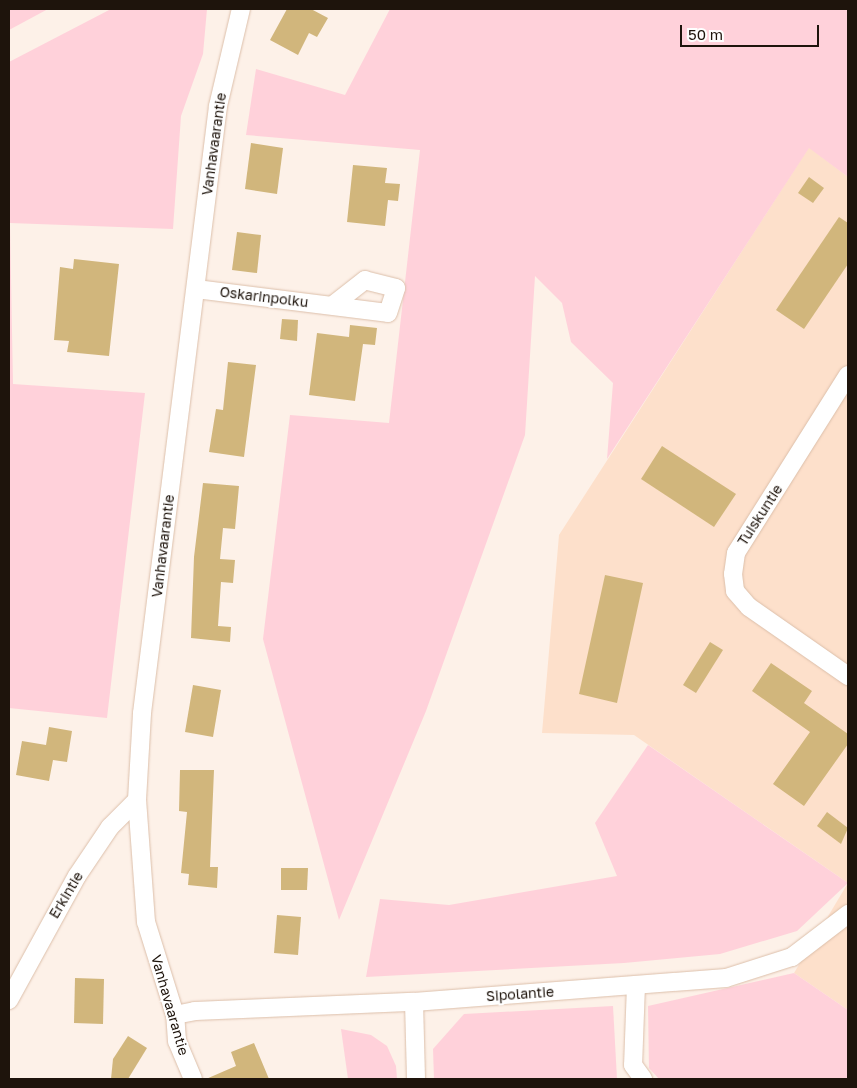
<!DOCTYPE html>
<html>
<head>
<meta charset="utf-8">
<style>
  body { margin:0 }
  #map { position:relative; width:857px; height:1088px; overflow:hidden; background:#fdf1e8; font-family:"Golos Text",sans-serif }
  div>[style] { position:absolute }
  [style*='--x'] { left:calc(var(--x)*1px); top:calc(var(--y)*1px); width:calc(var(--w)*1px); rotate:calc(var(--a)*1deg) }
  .built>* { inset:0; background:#fde0cb }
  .green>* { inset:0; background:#ffd1da }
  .building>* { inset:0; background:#d1b67c }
  .roads { filter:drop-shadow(0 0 1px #dcbfaa) drop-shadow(0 0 1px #dcbfaa) }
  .street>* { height:18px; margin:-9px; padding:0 9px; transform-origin:9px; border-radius:9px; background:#fff }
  span { translate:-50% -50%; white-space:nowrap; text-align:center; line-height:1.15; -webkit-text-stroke:4px #fff; paint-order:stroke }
  .street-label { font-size:14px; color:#1e140c }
  .frame { position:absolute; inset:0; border:10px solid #1e140c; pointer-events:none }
  .scale { position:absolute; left:680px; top:25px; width:139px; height:22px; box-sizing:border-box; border:2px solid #1e140c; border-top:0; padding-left:6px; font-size:15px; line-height:18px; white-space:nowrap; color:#1e140c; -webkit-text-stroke:4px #fff; paint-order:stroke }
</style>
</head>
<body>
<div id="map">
  <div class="built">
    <div style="clip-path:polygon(809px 147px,848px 177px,848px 883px,634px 735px,542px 733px,559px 535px)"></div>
    <div style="clip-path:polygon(848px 883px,848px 1010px,794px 973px)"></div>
  </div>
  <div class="green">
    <div style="clip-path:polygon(9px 9px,48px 9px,9px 30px)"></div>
    <div style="clip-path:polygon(111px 9px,207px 9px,203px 54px,181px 116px,173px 229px,10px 223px,13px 384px,145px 393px,107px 718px,9px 708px,9px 62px)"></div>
    <div style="clip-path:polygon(390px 9px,848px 9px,848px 177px,809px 148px,607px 459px,613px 383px,571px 342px,562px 303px,535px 276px,525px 435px,426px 711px,339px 920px,263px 639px,290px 415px,389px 423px,420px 150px,246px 135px,256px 69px,345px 95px)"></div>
    <div style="clip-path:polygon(648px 745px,848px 883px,797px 931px,720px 954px,624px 963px,366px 977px,380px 899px,449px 905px,617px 876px,595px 823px)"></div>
    <div style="clip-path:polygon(794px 973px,848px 1010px,848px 1079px,659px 1079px,649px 1068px,648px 1006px)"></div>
    <div style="clip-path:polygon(613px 1006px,617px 1079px,434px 1079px,433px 1049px,464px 1014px)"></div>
    <div style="clip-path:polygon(341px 1029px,371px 1035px,387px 1046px,396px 1066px,397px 1079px,348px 1079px)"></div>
  </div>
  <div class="building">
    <div style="clip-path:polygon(287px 9px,311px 9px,328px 18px,317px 37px,309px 33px,298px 55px,270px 40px)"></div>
    <div style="clip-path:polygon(251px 143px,283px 148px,277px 194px,245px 189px)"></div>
    <div style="clip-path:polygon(353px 165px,387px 168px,385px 183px,400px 184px,398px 201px,388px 200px,385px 226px,347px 222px)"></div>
    <div style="clip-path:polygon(809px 177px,824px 188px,813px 203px,798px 193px)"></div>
    <div style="clip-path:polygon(839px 217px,848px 223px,848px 264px,804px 329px,776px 310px)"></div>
    <div style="clip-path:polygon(237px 232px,261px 235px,257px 273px,232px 270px)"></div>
    <div style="clip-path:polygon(74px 259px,119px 264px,109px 356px,67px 352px,69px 341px,54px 340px,60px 267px,73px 269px)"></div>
    <div style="clip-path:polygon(282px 319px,298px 320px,297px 341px,280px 339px)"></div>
    <div style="clip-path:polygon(350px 325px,377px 328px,375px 345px,363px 344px,355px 401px,309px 395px,317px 333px,349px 337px)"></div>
    <div style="clip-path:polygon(228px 362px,256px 365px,244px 457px,209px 452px,216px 409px,223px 410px)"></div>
    <div style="clip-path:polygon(662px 446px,736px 494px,714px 527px,641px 479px)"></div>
    <div style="clip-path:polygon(203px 483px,239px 486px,235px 529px,223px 528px,220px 559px,235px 560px,233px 583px,221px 582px,218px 626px,231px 627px,230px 642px,191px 638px,194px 557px)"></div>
    <div style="clip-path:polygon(605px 575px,643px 583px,617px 703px,579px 694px)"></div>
    <div style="clip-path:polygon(710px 642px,723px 650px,696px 693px,683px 685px)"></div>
    <div style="clip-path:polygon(771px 663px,812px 691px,804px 703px,848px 734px,848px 744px,804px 806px,773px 784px,810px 732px,752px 691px)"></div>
    <div style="clip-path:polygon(193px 685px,221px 690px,213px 737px,185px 732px)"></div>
    <div style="clip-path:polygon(49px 727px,72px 731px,67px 762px,53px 760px,49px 781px,16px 775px,22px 741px,46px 745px)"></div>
    <div style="clip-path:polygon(180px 770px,214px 770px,210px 867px,218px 867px,217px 888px,188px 885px,189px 874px,181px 873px,187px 812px,179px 811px)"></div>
    <div style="clip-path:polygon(827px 812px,848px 828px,841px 844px,817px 826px)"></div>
    <div style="clip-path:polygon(281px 868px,308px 868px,307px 890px,281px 890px)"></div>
    <div style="clip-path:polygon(277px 915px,301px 917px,298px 955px,274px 953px)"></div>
    <div style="clip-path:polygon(75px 978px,104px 979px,103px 1024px,74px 1023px)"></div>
    <div style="clip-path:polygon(128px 1036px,147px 1048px,128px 1079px,111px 1079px,113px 1059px)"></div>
    <div style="clip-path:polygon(254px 1043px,269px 1079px,206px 1079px,236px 1066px,231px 1052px)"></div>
  </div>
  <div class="roads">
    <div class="street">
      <div style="--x:196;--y:289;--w:193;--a:7.1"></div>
      <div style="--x:388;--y:313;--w:26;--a:-72"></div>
      <div style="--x:396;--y:288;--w:32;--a:-166"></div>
      <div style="--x:365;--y:280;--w:41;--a:142"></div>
      <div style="--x:848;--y:375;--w:210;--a:122.2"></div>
      <div style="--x:736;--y:553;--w:21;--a:98"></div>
      <div style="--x:733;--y:574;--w:17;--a:83"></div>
      <div style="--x:735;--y:591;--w:21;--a:49"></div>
      <div style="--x:749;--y:607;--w:121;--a:34.9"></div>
      <div style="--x:636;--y:985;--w:80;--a:92.1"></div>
      <div style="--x:633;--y:1065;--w:17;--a:54"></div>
      <div style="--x:9;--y:1000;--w:141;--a:-61.3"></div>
      <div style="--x:77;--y:876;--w:59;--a:-56"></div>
      <div style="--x:110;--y:827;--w:38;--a:-45"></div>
      <div style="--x:414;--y:1002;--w:77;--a:88.5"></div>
      <div style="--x:175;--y:1015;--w:20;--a:-11"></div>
      <div style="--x:195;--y:1011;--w:219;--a:-2.4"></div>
      <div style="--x:414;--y:1002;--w:313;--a:-4.4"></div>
      <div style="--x:726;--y:978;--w:69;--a:-17.7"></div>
      <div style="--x:792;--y:957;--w:71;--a:-37.5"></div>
      <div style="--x:193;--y:1079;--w:41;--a:-112.8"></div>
      <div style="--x:177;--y:1041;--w:26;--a:-94"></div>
      <div style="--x:175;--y:1015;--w:97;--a:-107.3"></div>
      <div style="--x:146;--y:922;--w:122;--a:-94.2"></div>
      <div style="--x:137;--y:800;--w:87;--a:-86.7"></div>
      <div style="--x:142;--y:713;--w:612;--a:-82.86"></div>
      <div style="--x:218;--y:106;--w:100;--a:-76.7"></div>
    </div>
  </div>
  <div class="street-label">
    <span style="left:214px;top:144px;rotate:-82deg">Vanhavaarantie</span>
    <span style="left:264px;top:297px;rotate:7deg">Oskarinpolku</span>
    <span style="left:760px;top:515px;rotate:-57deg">Tuiskuntie</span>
    <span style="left:163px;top:546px;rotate:-83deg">Vanhavaarantie</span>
    <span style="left:66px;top:895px;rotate:-59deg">Erkintie</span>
    <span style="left:520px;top:994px;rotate:-4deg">Sipolantie</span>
    <span style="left:170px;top:1005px;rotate:74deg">Vanhavaarantie</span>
  </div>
  <div class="frame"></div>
  <div class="scale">50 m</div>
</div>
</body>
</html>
